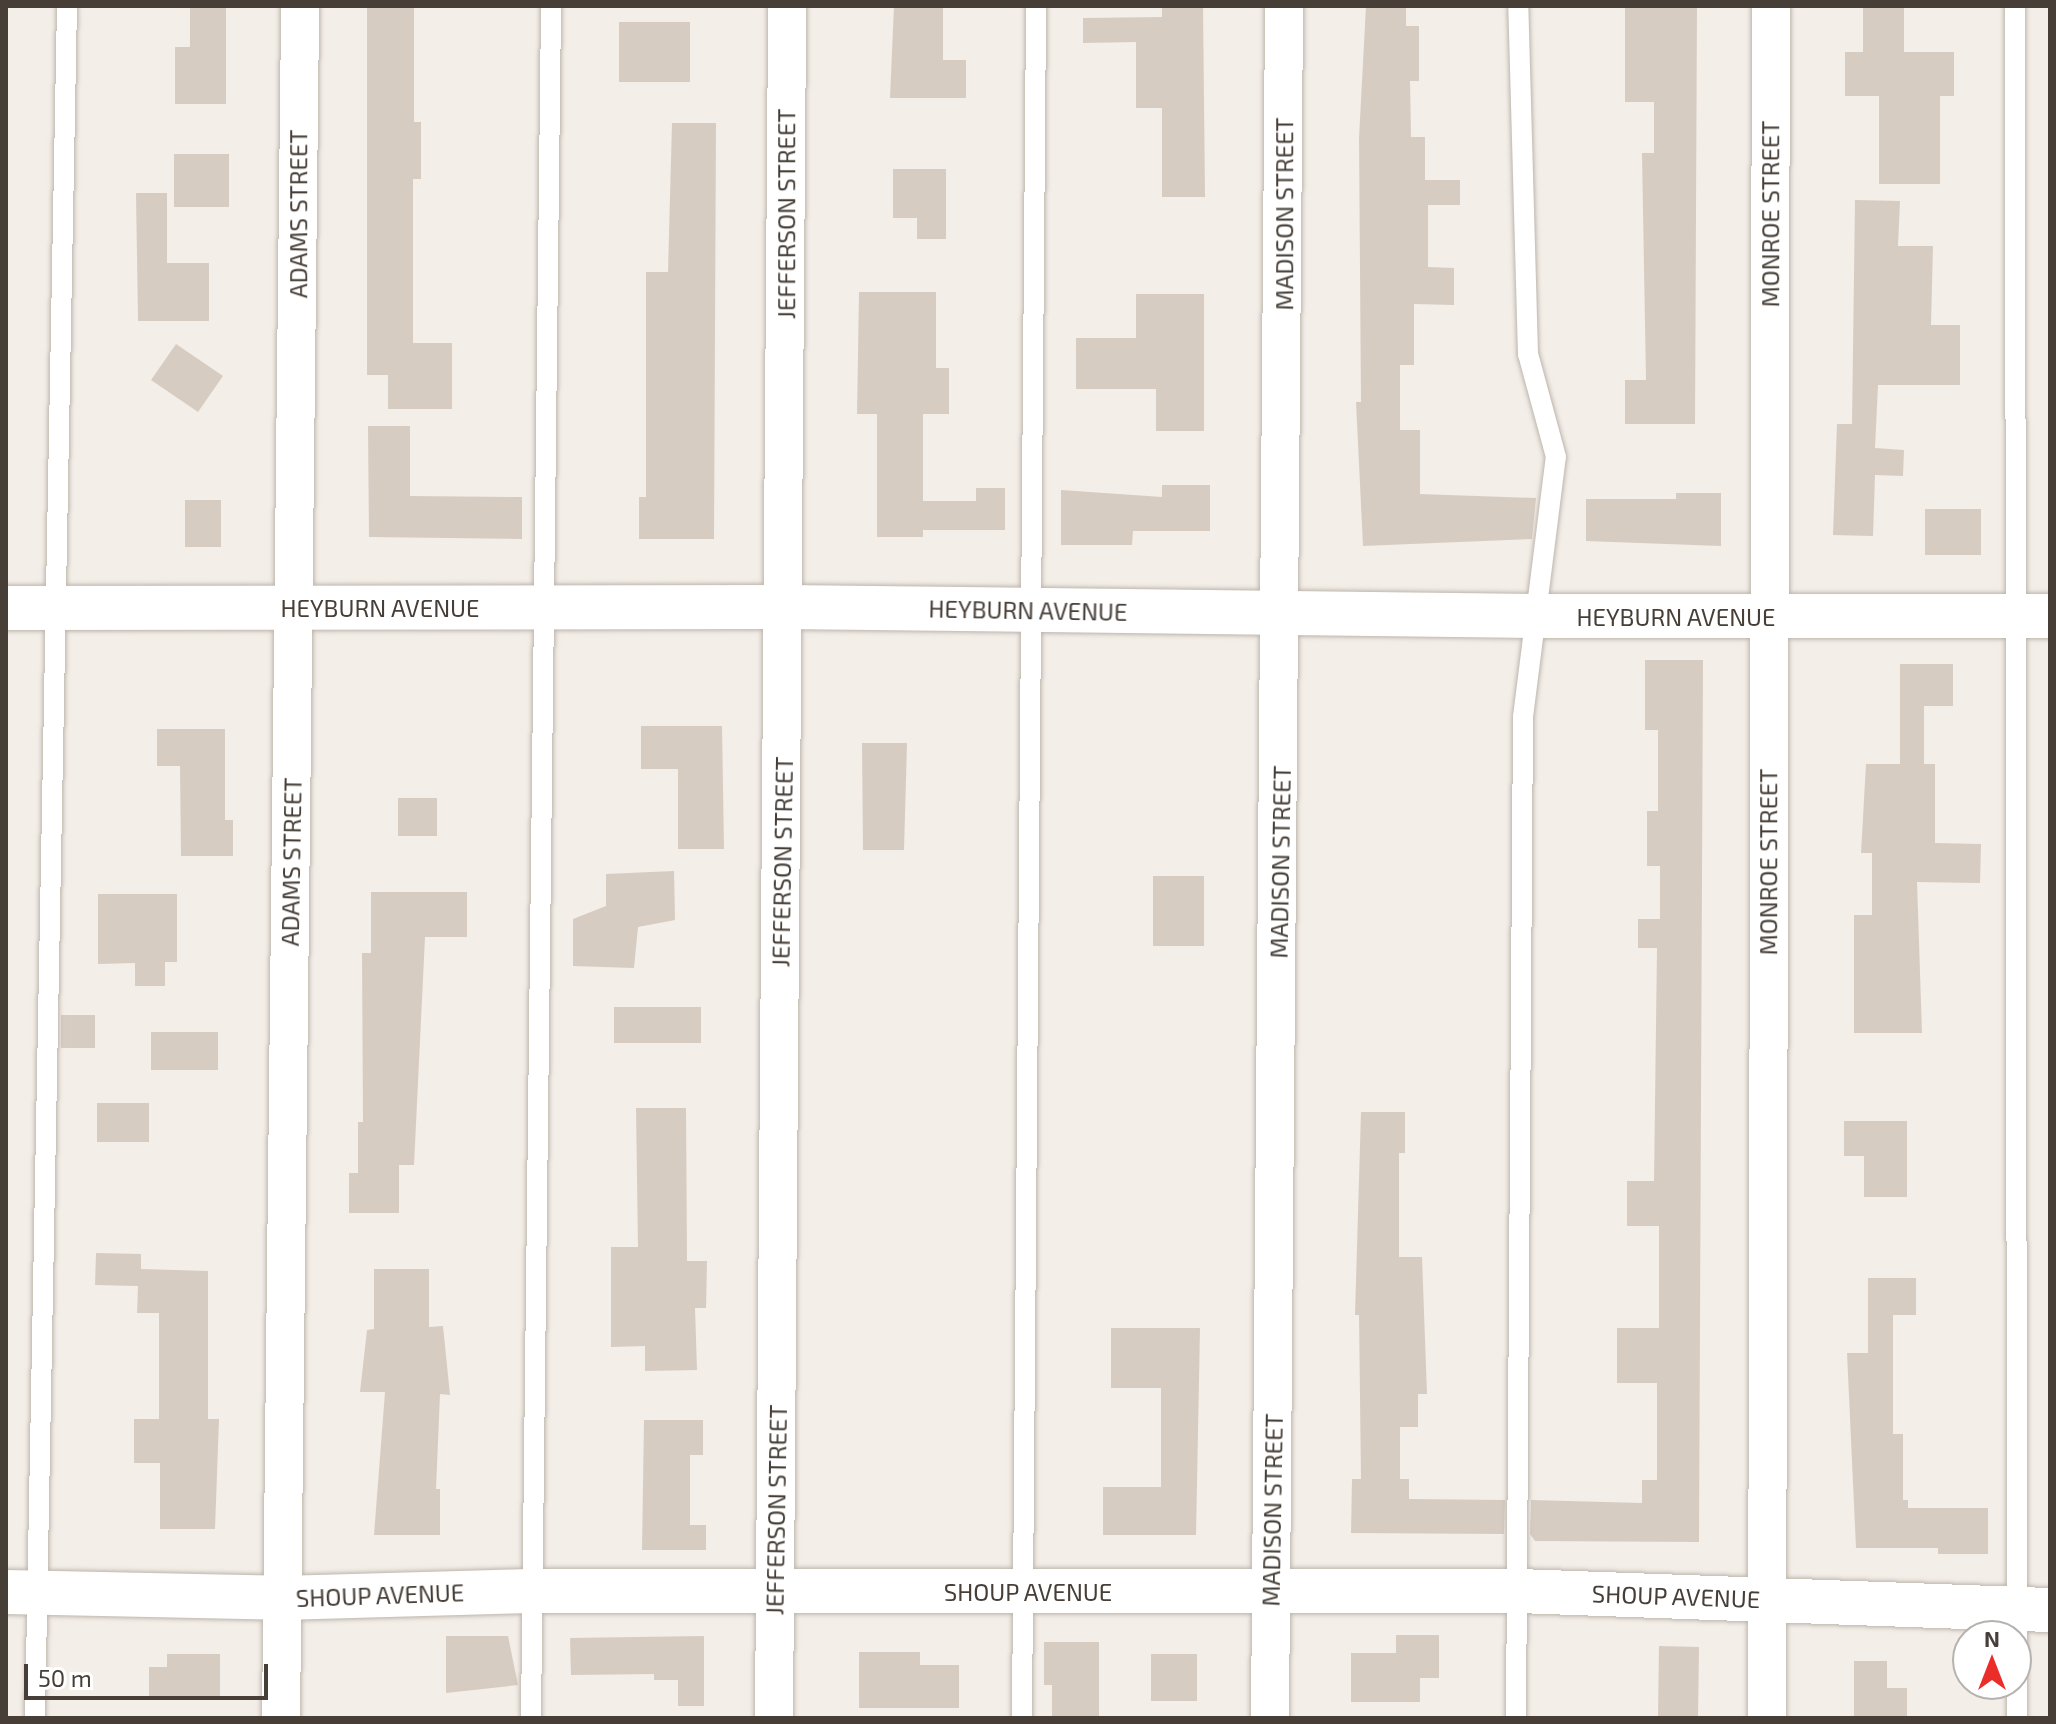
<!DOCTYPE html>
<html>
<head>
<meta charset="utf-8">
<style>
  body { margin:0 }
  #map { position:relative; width:2056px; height:1724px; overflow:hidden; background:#f3eee8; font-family:"Exo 2",sans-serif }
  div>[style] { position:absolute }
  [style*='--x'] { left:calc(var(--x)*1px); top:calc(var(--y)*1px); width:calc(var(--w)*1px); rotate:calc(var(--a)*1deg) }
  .building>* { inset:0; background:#d7ccc2 }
  .roads { filter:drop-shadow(0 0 2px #beb5ac) drop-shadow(0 0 2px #beb5ac) }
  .service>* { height:20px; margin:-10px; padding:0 10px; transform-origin:10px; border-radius:10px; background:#fff }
  .minor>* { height:38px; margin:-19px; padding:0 19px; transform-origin:19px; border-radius:19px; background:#fff }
  .tertiary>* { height:44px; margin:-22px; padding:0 22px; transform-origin:22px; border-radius:22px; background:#fff }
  span { translate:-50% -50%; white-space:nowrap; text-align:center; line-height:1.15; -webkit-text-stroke:7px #fff; paint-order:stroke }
  .street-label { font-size:24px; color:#463e37 }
  .frame { position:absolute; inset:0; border:8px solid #463e37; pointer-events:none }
  .north { position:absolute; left:1952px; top:1620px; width:80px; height:80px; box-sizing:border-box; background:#fff; border:2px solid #b5b2af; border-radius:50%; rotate:0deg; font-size:22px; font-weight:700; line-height:32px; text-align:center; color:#463e37 }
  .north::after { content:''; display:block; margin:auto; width:28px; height:36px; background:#ea2d29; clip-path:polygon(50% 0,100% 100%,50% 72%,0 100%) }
  .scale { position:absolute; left:24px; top:1664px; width:244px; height:36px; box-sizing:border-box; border:4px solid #463e37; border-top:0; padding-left:10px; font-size:24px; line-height:28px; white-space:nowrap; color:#463e37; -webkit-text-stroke:6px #fff; paint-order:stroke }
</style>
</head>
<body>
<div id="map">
  <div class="building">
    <div style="clip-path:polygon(190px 6px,226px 6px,226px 104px,175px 104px,175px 47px,190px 47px)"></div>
    <div style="clip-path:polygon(367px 6px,414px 6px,414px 122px,421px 122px,421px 179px,413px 179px,413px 343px,452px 343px,452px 409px,388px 409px,388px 375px,367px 375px)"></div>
    <div style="clip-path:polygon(894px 6px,943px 6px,943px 60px,966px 60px,966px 98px,890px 98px)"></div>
    <div style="clip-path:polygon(1162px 6px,1203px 6px,1205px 197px,1162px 197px,1162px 108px,1136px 108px,1136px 42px,1083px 43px,1083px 18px,1162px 17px)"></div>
    <div style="clip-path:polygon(1366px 6px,1406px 6px,1406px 26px,1419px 26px,1419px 81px,1410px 81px,1411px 137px,1425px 137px,1425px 180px,1460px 180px,1460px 205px,1428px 205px,1428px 267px,1454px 268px,1454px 305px,1414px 304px,1414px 365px,1400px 365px,1400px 430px,1420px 430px,1420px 494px,1536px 498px,1532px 539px,1363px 546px,1356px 402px,1361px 402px,1359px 138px)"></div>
    <div style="clip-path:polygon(1625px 6px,1697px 6px,1695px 424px,1625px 424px,1625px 380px,1646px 380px,1642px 153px,1654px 153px,1654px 102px,1625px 102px)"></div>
    <div style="clip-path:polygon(1863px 6px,1904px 6px,1904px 52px,1954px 52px,1954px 96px,1940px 96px,1940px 184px,1879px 184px,1879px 96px,1845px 96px,1845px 52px,1863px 52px)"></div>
    <div style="clip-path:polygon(619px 22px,690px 22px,690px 82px,619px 82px)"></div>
    <div style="clip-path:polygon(672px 123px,716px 123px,714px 539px,639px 539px,639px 497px,646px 497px,646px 272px,668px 272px)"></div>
    <div style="clip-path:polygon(174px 154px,229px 154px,229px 207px,174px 207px)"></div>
    <div style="clip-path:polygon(893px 169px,946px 169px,946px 239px,917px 239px,917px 218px,893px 218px)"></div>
    <div style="clip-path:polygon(136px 193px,167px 193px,167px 263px,209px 263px,209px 321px,138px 321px)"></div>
    <div style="clip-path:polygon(1855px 200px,1900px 201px,1898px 246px,1933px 246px,1931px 325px,1960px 325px,1960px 385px,1878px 385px,1875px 448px,1904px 450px,1903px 476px,1875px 475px,1873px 536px,1833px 535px,1837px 424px,1852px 424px)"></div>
    <div style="clip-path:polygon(859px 292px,936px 292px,936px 368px,949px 368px,949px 414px,923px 414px,923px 501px,976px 501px,976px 488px,1005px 488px,1005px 530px,923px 530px,923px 537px,877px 537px,877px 414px,857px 414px)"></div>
    <div style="clip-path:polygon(1136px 294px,1204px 294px,1204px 431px,1156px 431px,1156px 389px,1076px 389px,1076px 338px,1136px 338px)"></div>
    <div style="clip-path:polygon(176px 344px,223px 376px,198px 412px,151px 380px)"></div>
    <div style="clip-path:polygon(368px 426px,410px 426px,410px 496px,522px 497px,522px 539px,369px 537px)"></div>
    <div style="clip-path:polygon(1162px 485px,1210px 485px,1210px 531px,1133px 531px,1132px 545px,1061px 545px,1061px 490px,1162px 497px)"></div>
    <div style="clip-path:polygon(1676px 493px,1721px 493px,1721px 546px,1586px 541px,1586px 499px,1676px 499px)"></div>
    <div style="clip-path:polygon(185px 500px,221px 500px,221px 547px,185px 547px)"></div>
    <div style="clip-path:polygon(1925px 509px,1981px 509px,1981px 555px,1925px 555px)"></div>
    <div style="clip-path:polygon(1645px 660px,1703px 660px,1699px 1542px,1535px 1541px,1530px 1534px,1531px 1500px,1642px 1503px,1642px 1480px,1657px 1480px,1657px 1383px,1617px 1383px,1617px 1328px,1659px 1328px,1659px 1226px,1627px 1226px,1627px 1181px,1654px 1181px,1657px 948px,1638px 948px,1638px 919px,1660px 919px,1660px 866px,1647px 866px,1647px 811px,1658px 811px,1658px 730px,1645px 730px)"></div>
    <div style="clip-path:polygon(1900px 664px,1953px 664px,1953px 706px,1924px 706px,1924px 764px,1935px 764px,1935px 843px,1981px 844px,1980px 883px,1917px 882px,1922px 1033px,1854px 1033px,1854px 915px,1872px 915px,1872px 853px,1861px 853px,1866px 764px,1900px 764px)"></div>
    <div style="clip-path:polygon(641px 726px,722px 726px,724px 849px,678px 849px,678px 769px,641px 769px)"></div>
    <div style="clip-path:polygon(157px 729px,225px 729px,225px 820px,233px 820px,233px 856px,181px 856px,180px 766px,157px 766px)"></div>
    <div style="clip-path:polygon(862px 743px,907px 743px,904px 850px,863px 850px)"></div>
    <div style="clip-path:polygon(398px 798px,437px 798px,437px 836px,398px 836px)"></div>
    <div style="clip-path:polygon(674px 871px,675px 920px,638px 927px,634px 968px,573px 966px,573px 919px,606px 906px,606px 874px)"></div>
    <div style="clip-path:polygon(1153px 876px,1204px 876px,1204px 946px,1153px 946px)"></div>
    <div style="clip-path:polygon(371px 892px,467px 892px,467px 937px,425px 937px,414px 1165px,399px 1165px,399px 1213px,349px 1213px,349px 1173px,358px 1173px,358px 1122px,363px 1122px,362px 953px,371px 953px)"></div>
    <div style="clip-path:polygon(98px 894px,177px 894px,177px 962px,165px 962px,165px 986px,135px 986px,135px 963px,98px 964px)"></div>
    <div style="clip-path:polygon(614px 1007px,701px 1007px,701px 1043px,614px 1043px)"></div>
    <div style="clip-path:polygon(61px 1015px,95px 1015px,95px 1048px,61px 1048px)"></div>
    <div style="clip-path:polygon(151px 1032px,218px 1032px,218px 1070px,151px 1070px)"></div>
    <div style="clip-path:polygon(97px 1103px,149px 1103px,149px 1142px,97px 1142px)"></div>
    <div style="clip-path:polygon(636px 1108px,686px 1108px,687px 1261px,707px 1261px,706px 1308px,695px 1308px,697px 1370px,645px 1371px,645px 1346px,611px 1347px,611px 1247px,638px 1247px)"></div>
    <div style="clip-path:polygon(1361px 1112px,1405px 1112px,1405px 1153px,1399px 1153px,1399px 1257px,1422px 1257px,1427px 1394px,1418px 1394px,1418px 1427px,1400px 1427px,1400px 1479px,1409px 1479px,1409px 1499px,1505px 1500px,1504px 1534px,1351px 1533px,1352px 1479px,1361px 1479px,1359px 1315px,1355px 1315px)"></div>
    <div style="clip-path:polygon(1844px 1121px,1907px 1121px,1907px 1197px,1864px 1197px,1864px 1156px,1844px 1156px)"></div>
    <div style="clip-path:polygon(96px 1253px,141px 1254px,141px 1269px,208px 1271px,208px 1419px,219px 1419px,215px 1529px,160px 1529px,160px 1463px,134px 1463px,134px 1419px,159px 1419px,159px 1313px,137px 1313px,138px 1286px,95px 1285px)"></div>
    <div style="clip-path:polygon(374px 1269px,429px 1269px,429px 1327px,443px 1326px,450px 1395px,440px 1394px,436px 1489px,440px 1489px,440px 1535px,374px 1535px,385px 1392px,360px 1392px,367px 1330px,374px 1329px)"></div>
    <div style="clip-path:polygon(1868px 1278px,1916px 1278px,1916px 1315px,1893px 1315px,1893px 1434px,1903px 1434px,1903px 1500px,1908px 1500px,1908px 1508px,1988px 1508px,1988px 1554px,1938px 1554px,1938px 1548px,1856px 1548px,1847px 1353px,1868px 1353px)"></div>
    <div style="clip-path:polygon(1111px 1328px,1200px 1328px,1196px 1535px,1103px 1535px,1103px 1487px,1161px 1487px,1161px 1388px,1111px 1388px)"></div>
    <div style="clip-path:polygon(644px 1420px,703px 1420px,703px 1455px,690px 1455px,690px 1525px,706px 1525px,706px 1550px,642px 1550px)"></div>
    <div style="clip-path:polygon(1396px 1635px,1439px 1635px,1439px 1678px,1420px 1678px,1420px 1702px,1351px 1702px,1351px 1653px,1396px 1653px)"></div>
    <div style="clip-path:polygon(446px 1636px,508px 1636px,518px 1685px,446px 1693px)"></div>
    <div style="clip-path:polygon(704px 1636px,704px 1706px,678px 1706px,678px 1680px,654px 1680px,654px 1674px,571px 1675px,570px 1638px)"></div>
    <div style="clip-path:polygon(1044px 1642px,1099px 1642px,1099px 1718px,1052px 1718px,1052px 1685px,1044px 1685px)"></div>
    <div style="clip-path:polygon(1659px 1646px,1699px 1647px,1698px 1718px,1658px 1718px)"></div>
    <div style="clip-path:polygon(859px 1652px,920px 1652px,920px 1665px,959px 1665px,959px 1708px,859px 1708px)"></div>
    <div style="clip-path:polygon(167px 1654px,220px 1654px,220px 1700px,149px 1700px,149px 1667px,167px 1667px)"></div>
    <div style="clip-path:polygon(1151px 1654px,1197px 1654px,1197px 1701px,1151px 1701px)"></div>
    <div style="clip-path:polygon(1854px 1661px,1887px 1661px,1887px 1688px,1907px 1688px,1907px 1718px,1854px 1718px)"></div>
  </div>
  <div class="roads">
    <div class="service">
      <div style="--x:2015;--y:6;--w:1712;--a:89.93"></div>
      <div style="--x:35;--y:1718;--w:1712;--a:-88.93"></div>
      <div style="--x:531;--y:1718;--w:1712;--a:-89.33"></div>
      <div style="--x:1022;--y:1718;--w:1712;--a:-89.53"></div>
      <div style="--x:1516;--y:1718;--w:1001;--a:-89.6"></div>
      <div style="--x:1523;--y:717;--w:262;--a:-82.8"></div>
      <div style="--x:1556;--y:457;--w:107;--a:-105.2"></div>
      <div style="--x:1528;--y:354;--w:348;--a:-91.6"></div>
    </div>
    <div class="minor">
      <div style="--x:281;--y:1718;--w:1712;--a:-89.36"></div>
      <div style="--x:774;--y:1718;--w:1712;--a:-89.56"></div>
      <div style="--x:1270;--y:1718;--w:1712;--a:-89.53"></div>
      <div style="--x:1767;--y:1718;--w:1712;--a:-89.87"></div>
    </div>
    <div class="tertiary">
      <div style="--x:6;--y:608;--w:778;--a:-0.07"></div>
      <div style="--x:784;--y:607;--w:753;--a:0.68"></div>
      <div style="--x:1537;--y:616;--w:513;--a:0"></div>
      <div style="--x:6;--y:1592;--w:275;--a:1.2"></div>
      <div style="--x:281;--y:1598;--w:250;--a:-1.6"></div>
      <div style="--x:531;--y:1591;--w:987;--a:0"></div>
      <div style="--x:1518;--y:1591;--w:532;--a:2.05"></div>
    </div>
  </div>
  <div class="street-label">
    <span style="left:298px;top:214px;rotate:-90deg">ADAMS STREET</span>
    <span style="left:786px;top:214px;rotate:-90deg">JEFFERSON STREET</span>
    <span style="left:1284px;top:214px;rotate:-90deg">MADISON STREET</span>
    <span style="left:1770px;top:214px;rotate:-90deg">MONROE STREET</span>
    <span style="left:380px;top:608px">HEYBURN AVENUE</span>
    <span style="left:1028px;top:610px;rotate:1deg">HEYBURN AVENUE</span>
    <span style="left:1676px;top:617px">HEYBURN AVENUE</span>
    <span style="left:291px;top:862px;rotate:-89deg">ADAMS STREET</span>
    <span style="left:782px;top:862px;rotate:-89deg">JEFFERSON STREET</span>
    <span style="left:1280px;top:862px;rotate:-89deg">MADISON STREET</span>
    <span style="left:1768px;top:862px;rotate:-90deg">MONROE STREET</span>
    <span style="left:776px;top:1510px;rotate:-89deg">JEFFERSON STREET</span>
    <span style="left:1272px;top:1510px;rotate:-89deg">MADISON STREET</span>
    <span style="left:1028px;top:1592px">SHOUP AVENUE</span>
    <span style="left:380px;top:1595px;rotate:-2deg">SHOUP AVENUE</span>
    <span style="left:1676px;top:1596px;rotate:2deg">SHOUP AVENUE</span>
  </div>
  <div class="frame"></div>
  <div class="north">N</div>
  <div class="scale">50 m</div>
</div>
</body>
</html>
